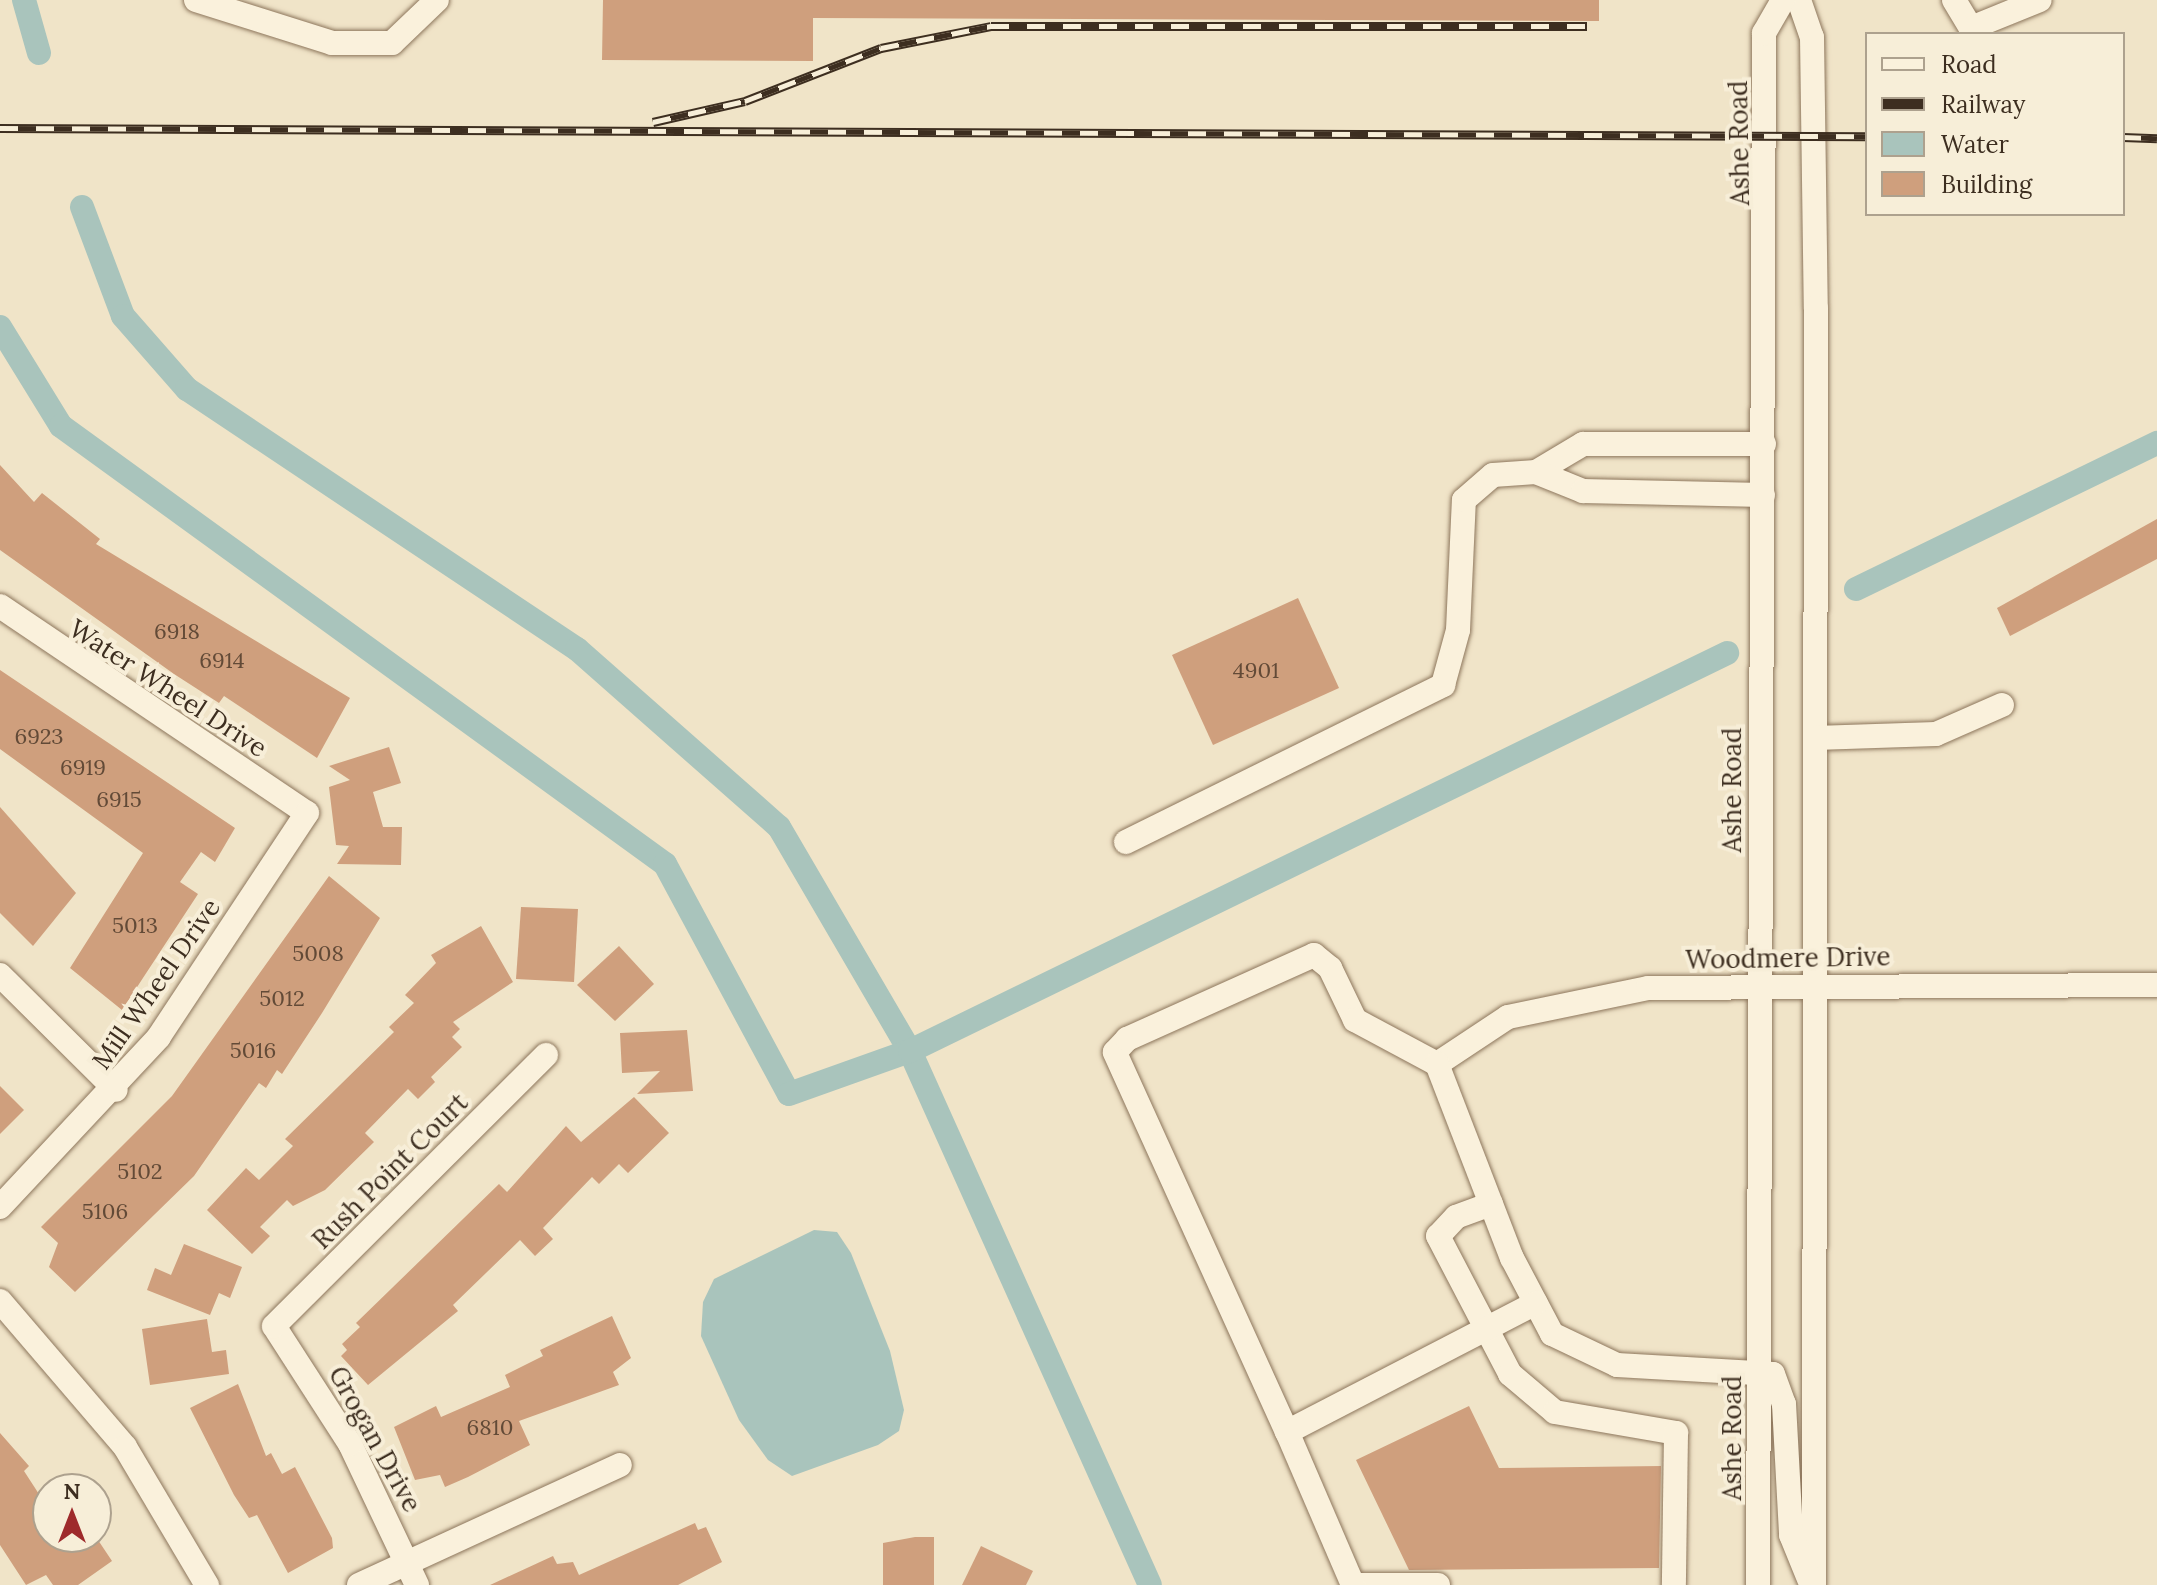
<!DOCTYPE html>
<html>
<head>
<meta charset="utf-8">
<style>
  body { margin:0 }
  #map { position:relative; width:2157px; height:1585px; overflow:hidden; background:#f0e4c8; font-family:Lora,serif }
  div>[style] { position:absolute }
  [style*='--x'] { left:calc(var(--x)*1px); top:calc(var(--y)*1px); width:calc(var(--w)*1px); rotate:calc(var(--a)*1deg) }
  .water>* { inset:0; background:#a9c4bc }
  .canal>* { height:24px; margin:-12px; padding:0 12px; transform-origin:12px; border-radius:12px; background:#a9c4bc }
  .building>* { inset:0; background:#cf9f7d }
  .roads { filter:drop-shadow(0 0 2px #8d765c) drop-shadow(0 0 2px #8d765c) }
  .minor>* { height:24px; margin:-12px; padding:0 12px; transform-origin:12px; border-radius:12px; background:#faf1dc }
  .rail>* { height:9px; margin-top:-4.5px; transform-origin:0; background:repeating-linear-gradient(90deg,#f7eed8 0 18px,#3d2e20 0 36px); box-sizing:border-box; border-block:2px solid #3d2e20 }
  span { translate:-50% -50%; white-space:nowrap; text-align:center; line-height:1.15; -webkit-text-stroke:8px #f7eed8; paint-order:stroke }
  .number-label { font-size:22px; color:#624a37 }
  .number-label span { -webkit-text-stroke-width:0 }
  .street-label { font-size:26px; color:#3d2e20 }
  .legend { position:absolute; left:1865px; top:32px; width:260px; height:184px; box-sizing:border-box; background:#f7eed8; border:2px solid #ada18e; margin:0; padding:10px 14px; list-style:none; font-size:24px; color:#3d2e20 }
  .legend li { display:flex; align-items:center; gap:16px; height:40px }
  .legend b { width:40px; border:2px solid #ada18e }
  .north { position:absolute; left:32px; top:1473px; width:80px; height:80px; box-sizing:border-box; background:#f7eed8; border:2px solid #ada18e; border-radius:50%; rotate:0deg; font-size:22px; font-weight:700; line-height:32px; text-align:center; color:#3d2e20 }
  .north::after { content:''; display:block; margin:auto; width:28px; height:36px; background:#9e2a2b; clip-path:polygon(50% 0,100% 100%,50% 72%,0 100%) }
</style>
</head>
<body>
<div id="map">
  <div class="water">
    <div style="clip-path:polygon(814px 1230px,837px 1232px,851px 1253px,890px 1351px,904px 1410px,899px 1431px,878px 1445px,792px 1476px,768px 1460px,739px 1420px,701px 1336px,703px 1302px,714px 1279px)"></div>
  </div>
  <div class="canal">
    <div style="--x:24;--y:0;--w:55;--a:74.2"></div>
    <div style="--x:82;--y:207;--w:116;--a:69.4"></div>
    <div style="--x:123;--y:316;--w:97;--a:48.8"></div>
    <div style="--x:187;--y:389;--w:469;--a:33.7"></div>
    <div style="--x:577;--y:649;--w:269;--a:41.4"></div>
    <div style="--x:779;--y:827;--w:259;--a:59.7"></div>
    <div style="--x:910;--y:1051;--w:585;--a:65.8"></div>
    <div style="--x:0;--y:327;--w:116;--a:58.4"></div>
    <div style="--x:61;--y:426;--w:746;--a:35.95"></div>
    <div style="--x:665;--y:864;--w:261;--a:61.7"></div>
    <div style="--x:789;--y:1094;--w:128;--a:-19.6"></div>
    <div style="--x:910;--y:1051;--w:909;--a:-25.97"></div>
    <div style="--x:1856;--y:589;--w:335;--a:-25.9"></div>
  </div>
  <div class="building">
    <div style="clip-path:polygon(603px 0,1599px 0,1599px 21px,813px 18px,813px 61px,602px 60px)"></div>
    <div style="clip-path:polygon(0 465px,34px 502px,42px 493px,100px 539px,96px 544px,350px 698px,317px 758px,224px 696px,219px 703px,174px 674px,0 550px)"></div>
    <div style="clip-path:polygon(2157px 519px,2157px 559px,2010px 636px,1997px 608px)"></div>
    <div style="clip-path:polygon(1298px 598px,1339px 688px,1213px 745px,1172px 655px)"></div>
    <div style="clip-path:polygon(0 670px,235px 828px,215px 862px,201px 852px,180px 882px,198px 894px,122px 1010px,70px 968px,143px 853px,0 749px)"></div>
    <div style="clip-path:polygon(389px 747px,401px 783px,373px 792px,383px 827px,402px 827px,401px 865px,337px 864px,349px 846px,336px 845px,329px 787px,350px 780px,329px 766px)"></div>
    <div style="clip-path:polygon(0 807px,76px 893px,33px 946px,0 913px)"></div>
    <div style="clip-path:polygon(329px 876px,380px 918px,322px 1013px,282px 1074px,277px 1070px,266px 1088px,259px 1083px,194px 1176px,75px 1292px,49px 1267px,58px 1243px,41px 1227px,172px 1096px)"></div>
    <div style="clip-path:polygon(521px 907px,578px 909px,574px 982px,516px 979px)"></div>
    <div style="clip-path:polygon(481px 926px,513px 982px,453px 1022px,460px 1029px,452px 1037px,462px 1047px,431px 1077px,435px 1082px,418px 1099px,408px 1089px,365px 1133px,374px 1142px,325px 1190px,293px 1206px,287px 1200px,260px 1227px,270px 1236px,252px 1254px,207px 1210px,246px 1168px,259px 1180px,293px 1146px,285px 1139px,394px 1032px,389px 1027px,414px 1003px,405px 995px,436px 963px,431px 955px)"></div>
    <div style="clip-path:polygon(619px 946px,654px 984px,615px 1021px,577px 985px)"></div>
    <div style="clip-path:polygon(687px 1030px,693px 1091px,637px 1094px,660px 1071px,622px 1073px,620px 1033px)"></div>
    <div style="clip-path:polygon(0 1086px,24px 1110px,0 1134px)"></div>
    <div style="clip-path:polygon(634px 1097px,669px 1133px,628px 1173px,619px 1164px,599px 1184px,592px 1177px,543px 1228px,553px 1239px,535px 1256px,520px 1240px,453px 1305px,458px 1311px,368px 1385px,341px 1356px,347px 1350px,342px 1344px,360px 1327px,356px 1323px,499px 1184px,507px 1192px,566px 1126px,581px 1142px)"></div>
    <div style="clip-path:polygon(184px 1244px,242px 1267px,230px 1298px,219px 1293px,210px 1315px,147px 1290px,155px 1268px,171px 1275px)"></div>
    <div style="clip-path:polygon(612px 1316px,631px 1358px,613px 1372px,619px 1385px,519px 1421px,530px 1445px,468px 1477px,445px 1487px,440px 1475px,415px 1480px,394px 1427px,436px 1406px,441px 1417px,510px 1387px,505px 1375px,543px 1356px,540px 1350px)"></div>
    <div style="clip-path:polygon(207px 1319px,212px 1352px,226px 1350px,229px 1374px,150px 1385px,142px 1329px)"></div>
    <div style="clip-path:polygon(238px 1384px,266px 1456px,271px 1453px,282px 1474px,295px 1467px,332px 1538px,333px 1548px,288px 1573px,257px 1515px,249px 1518px,234px 1495px,190px 1408px)"></div>
    <div style="clip-path:polygon(1469px 1406px,1499px 1468px,1661px 1466px,1659px 1568px,1409px 1570px,1356px 1460px)"></div>
    <div style="clip-path:polygon(0 1433px,29px 1466px,24px 1471px,48px 1508px,48px 1537px,96px 1537px,112px 1561px,78px 1585px,53px 1585px,46px 1575px,26px 1585px,0 1545px)"></div>
    <div style="clip-path:polygon(695px 1523px,698px 1530px,706px 1527px,722px 1562px,678px 1585px,490px 1585px,553px 1556px,557px 1564px,573px 1562px,579px 1575px)"></div>
    <div style="clip-path:polygon(915px 1537px,934px 1537px,934px 1585px,883px 1585px,883px 1543px)"></div>
    <div style="clip-path:polygon(981px 1546px,1033px 1571px,1026px 1585px,962px 1585px)"></div>
  </div>
  <div class="roads">
    <div class="minor">
      <div style="--x:196;--y:0;--w:143;--a:17.5"></div>
      <div style="--x:332;--y:43;--w:60;--a:0"></div>
      <div style="--x:392;--y:43;--w:62;--a:-43.7"></div>
      <div style="--x:1799;--y:0;--w:39;--a:71"></div>
      <div style="--x:1812;--y:37;--w:271;--a:89.2"></div>
      <div style="--x:1816;--y:308;--w:1277;--a:90.09"></div>
      <div style="--x:1954;--y:0;--w:33;--a:59"></div>
      <div style="--x:1971;--y:28;--w:74;--a:-22.1"></div>
      <div style="--x:1536;--y:472;--w:55;--a:-30.8"></div>
      <div style="--x:1583;--y:444;--w:181;--a:0"></div>
      <div style="--x:0;--y:606;--w:370;--a:34"></div>
      <div style="--x:307;--y:813;--w:268;--a:123.5"></div>
      <div style="--x:159;--y:1037;--w:233;--a:133.1"></div>
      <div style="--x:1815;--y:738;--w:121;--a:-1.9"></div>
      <div style="--x:1936;--y:734;--w:72;--a:-23.7"></div>
      <div style="--x:1126;--y:842;--w:354;--a:-26.3"></div>
      <div style="--x:1443;--y:685;--w:57;--a:-74.7"></div>
      <div style="--x:1458;--y:630;--w:130;--a:-87.4"></div>
      <div style="--x:1464;--y:500;--w:38;--a:-41"></div>
      <div style="--x:1493;--y:475;--w:43;--a:-4"></div>
      <div style="--x:1536;--y:472;--w:51;--a:22"></div>
      <div style="--x:1583;--y:491;--w:180;--a:1.3"></div>
      <div style="--x:0;--y:975;--w:163;--a:44.8"></div>
      <div style="--x:1437;--y:1064;--w:85;--a:-33.5"></div>
      <div style="--x:1508;--y:1017;--w:143;--a:-11.7"></div>
      <div style="--x:1648;--y:988;--w:509;--a:-0.34"></div>
      <div style="--x:1491;--y:1204;--w:37;--a:160"></div>
      <div style="--x:1456;--y:1217;--w:26;--a:133"></div>
      <div style="--x:1438;--y:1236;--w:156;--a:62.4"></div>
      <div style="--x:1510;--y:1374;--w:59;--a:40.2"></div>
      <div style="--x:1555;--y:1412;--w:123;--a:9.8"></div>
      <div style="--x:1676;--y:1433;--w:152;--a:90.8"></div>
      <div style="--x:0;--y:1301;--w:192;--a:49.4"></div>
      <div style="--x:125;--y:1447;--w:161;--a:59.3"></div>
      <div style="--x:1287;--y:1432;--w:417;--a:-114.4"></div>
      <div style="--x:1115;--y:1052;--w:18;--a:-47"></div>
      <div style="--x:1127;--y:1039;--w:205;--a:-24.2"></div>
      <div style="--x:1314;--y:955;--w:21;--a:39"></div>
      <div style="--x:1330;--y:968;--w:58;--a:64.3"></div>
      <div style="--x:1355;--y:1020;--w:93;--a:28.2"></div>
      <div style="--x:1437;--y:1064;--w:208;--a:68.9"></div>
      <div style="--x:1512;--y:1258;--w:86;--a:62.2"></div>
      <div style="--x:1552;--y:1334;--w:72;--a:25.5"></div>
      <div style="--x:1617;--y:1365;--w:156;--a:3.3"></div>
      <div style="--x:1773;--y:1374;--w:32;--a:70"></div>
      <div style="--x:1784;--y:1404;--w:131;--a:86.9"></div>
      <div style="--x:1791;--y:1535;--w:48;--a:67.8"></div>
      <div style="--x:359;--y:1585;--w:287;--a:-24.7"></div>
      <div style="--x:417;--y:1585;--w:156;--a:-115.4"></div>
      <div style="--x:350;--y:1444;--w:140;--a:-122.8"></div>
      <div style="--x:274;--y:1326;--w:384;--a:-44.9"></div>
      <div style="--x:1438;--y:1585;--w:85;--a:180"></div>
      <div style="--x:1353;--y:1585;--w:167;--a:-113.3"></div>
      <div style="--x:1287;--y:1432;--w:280;--a:-27.4"></div>
      <div style="--x:1758;--y:1585;--w:1552;--a:-89.78"></div>
      <div style="--x:1764;--y:33;--w:38;--a:-60"></div>
    </div>
  </div>
  <div class="rail">
    <div style="--x:653;--y:122;--w:94;--a:-12.9"></div>
    <div style="--x:745;--y:101;--w:146;--a:-21.3"></div>
    <div style="--x:881;--y:48;--w:112;--a:-11.3"></div>
    <div style="--x:991;--y:26;--w:596;--a:0"></div>
    <div style="--x:0;--y:128;--w:1867;--a:0.25"></div>
    <div style="--x:2123;--y:137;--w:34;--a:2"></div>
  </div>
  <div class="number-label">
    <span style="left:177px;top:632px">6918</span>
    <span style="left:222px;top:661px">6914</span>
    <span style="left:1256px;top:671px">4901</span>
    <span style="left:39px;top:737px">6923</span>
    <span style="left:83px;top:768px">6919</span>
    <span style="left:119px;top:800px">6915</span>
    <span style="left:135px;top:926px">5013</span>
    <span style="left:318px;top:954px">5008</span>
    <span style="left:282px;top:999px">5012</span>
    <span style="left:253px;top:1051px">5016</span>
    <span style="left:140px;top:1172px">5102</span>
    <span style="left:105px;top:1212px">5106</span>
    <span style="left:490px;top:1428px">6810</span>
  </div>
  <div class="street-label">
    <span style="left:1739px;top:143px;rotate:-91deg">Ashe Road</span>
    <span style="left:168px;top:688px;rotate:33deg">Water Wheel Drive</span>
    <span style="left:1732px;top:790px;rotate:-90deg">Ashe Road</span>
    <span style="left:1788px;top:958px;rotate:-1deg">Woodmere Drive</span>
    <span style="left:156px;top:984px;rotate:-55deg">Mill Wheel Drive</span>
    <span style="left:390px;top:1171px;rotate:-45deg">Rush Point Court</span>
    <span style="left:1732px;top:1438px;rotate:-90deg">Ashe Road</span>
    <span style="left:375px;top:1439px;rotate:61deg">Grogan Drive</span>
  </div>
  <ul class="legend">
  <li><b style="height:10px;background:#faf1dc"></b>Road</li>
  <li><b style="height:10px;background:#3d2e20"></b>Railway</li>
  <li><b style="height:22px;background:#a9c4bc"></b>Water</li>
  <li><b style="height:22px;background:#cf9f7d"></b>Building</li>
  </ul>
  <div class="north">N</div>
</div>
</body>
</html>
